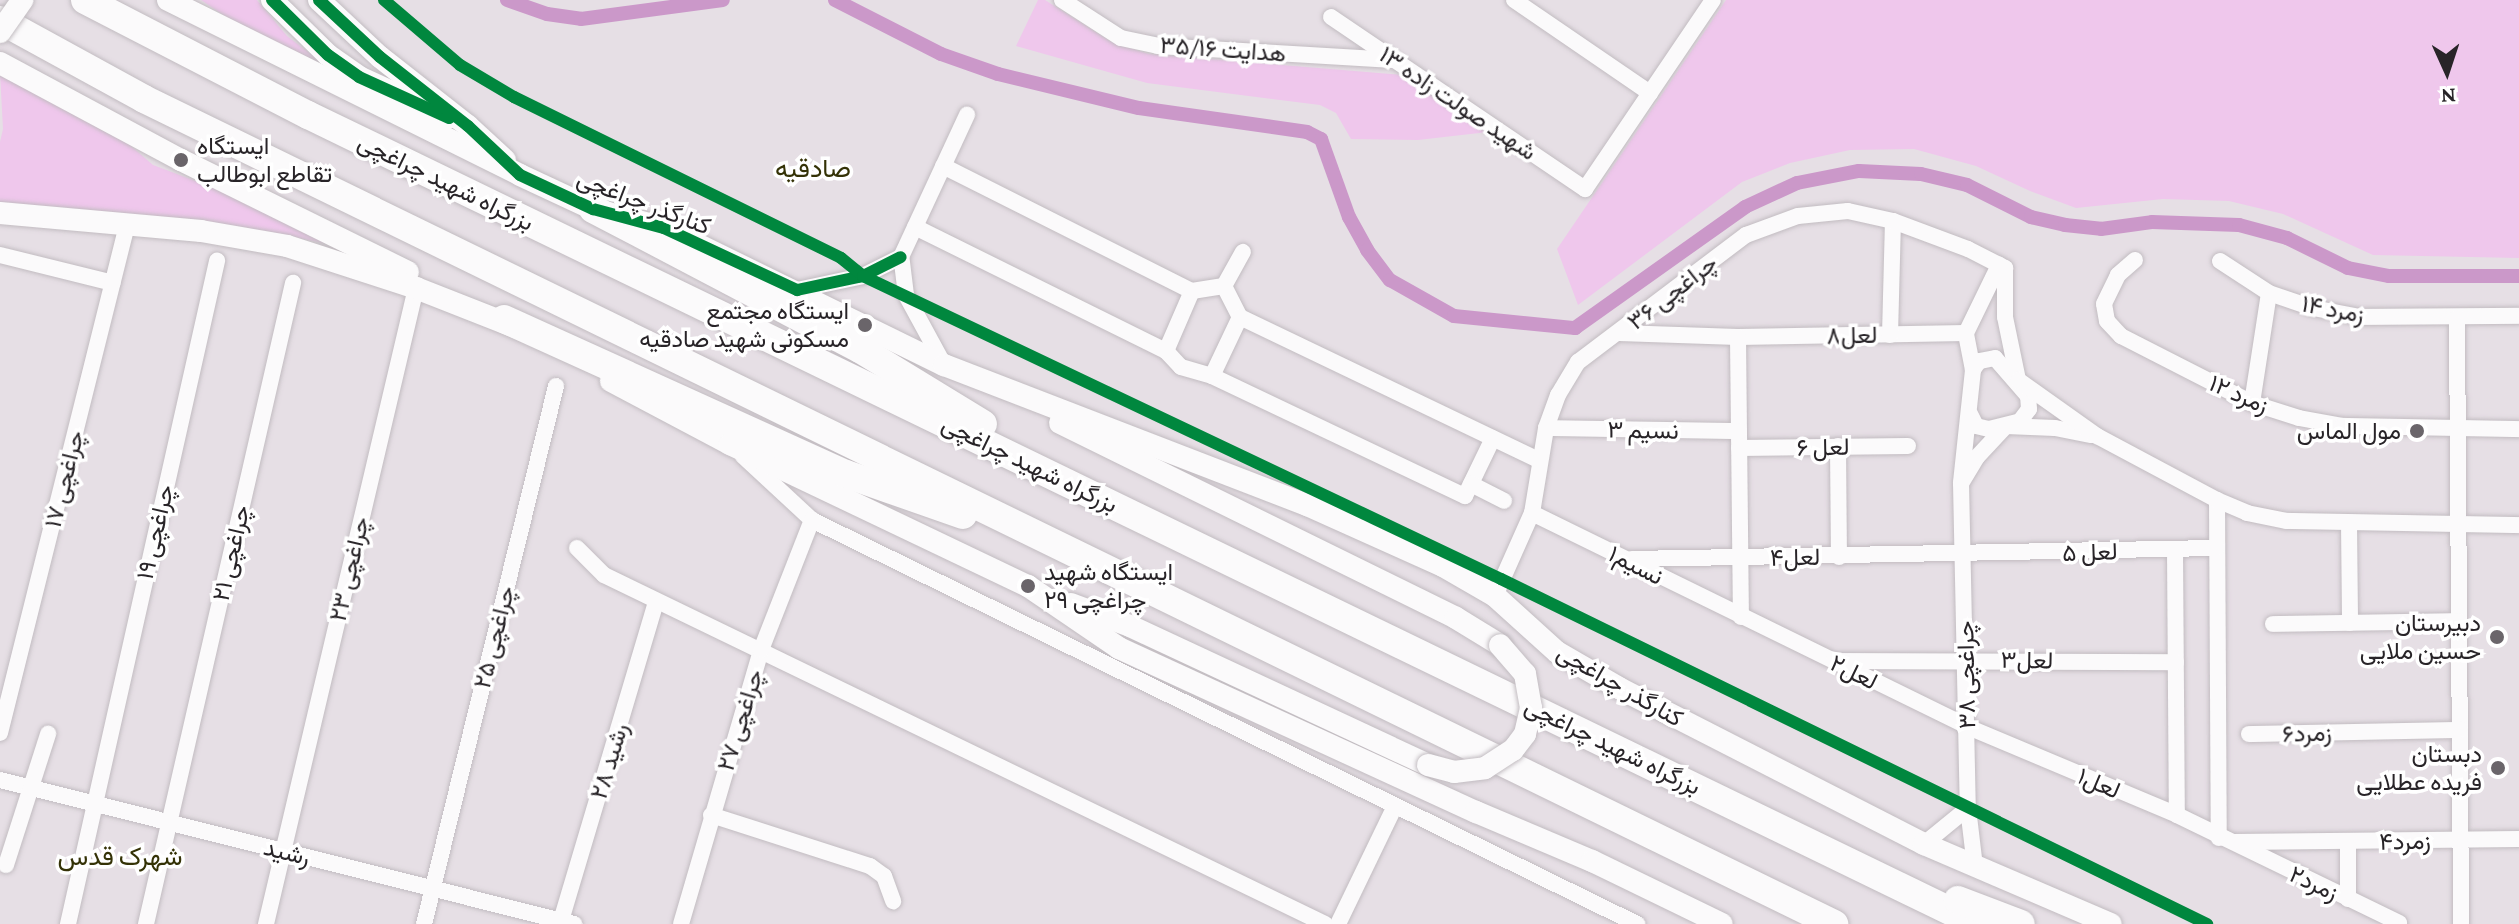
<!DOCTYPE html>
<html>
<head>
<meta charset="utf-8">
<style>
  body { margin:0 }
  #map { position:relative; width:2519px; height:924px; overflow:hidden; background:#e6dfe5; font-family:"Crimson Pro",Vazirmatn,serif }
  div>[style] { position:absolute }
  [style*='--x'] { left:calc(var(--x)*1px); top:calc(var(--y)*1px); width:calc(var(--w)*1px); rotate:calc(var(--a)*1deg) }
  .green>* { inset:0; background:#efc7ec }
  .canal>* { height:14px; margin:-7px; padding:0 7px; transform-origin:7px; border-radius:7px; background:#cb98c9 }
  .roads { filter:drop-shadow(0 0 2px #c2bcc1) drop-shadow(0 0 2px #c2bcc1) }
  .street>* { height:16px; margin:-8px; padding:0 8px; transform-origin:8px; border-radius:8px; background:#fbfafb }
  .secondary>* { height:22px; margin:-11px; padding:0 11px; transform-origin:11px; border-radius:11px; background:#fbfafb }
  .highway>* { height:28px; margin:-14px; padding:0 14px; transform-origin:14px; border-radius:14px; background:#fbfafb }
  .bridges { filter:drop-shadow(0 0 2px #c2bcc1) drop-shadow(0 0 2px #c2bcc1) }
  .secondary-bridge>* { height:22px; margin:-11px; padding:0 11px; transform-origin:11px; border-radius:11px; background:#fbfafb }
  .cycleway>* { height:12px; margin:-6px; padding:0 6px; transform-origin:6px; border-radius:6px; background:#00873e }
  .dots>* { width:22px; height:22px; translate:-50% -50%; box-sizing:border-box; border:4px solid #fff; border-radius:50% }
  span { translate:-50% -50%; white-space:nowrap; text-align:center; line-height:1.15; -webkit-text-stroke:7px #fff; paint-order:stroke }
  .street-label { font-size:24px; color:#282428 }
  .poi-label { font-size:24px; color:#282428 }
  .left { translate:0 -50%; text-align:left }
  .right { translate:-100% -50%; text-align:right }
  .neighbourhood-label { font-size:26px; color:#343206 }
  .north { position:absolute; left:2407px; top:32px; width:80px; height:80px; -webkit-text-stroke:6px #fff; paint-order:stroke; rotate:177deg; font-size:22px; font-weight:700; line-height:32px; text-align:center; color:#282428 }
  .north::after { content:''; display:block; margin:auto; width:28px; height:36px; background:#282428; clip-path:polygon(50% 0,100% 100%,50% 72%,0 100%) }
</style>
</head>
<body>
<div id="map">
  <div class="green">
    <div style="clip-path:polygon(201px 0,257px 0,287px 36px,347px 81px,254px 36px)"></div>
    <div style="clip-path:polygon(1038px 0,1045px 0,1113px 43px,1149px 54px,1403px 75px,1488px 132px,1418px 140px,1351px 139px,1336px 113px,1320px 105px,1147px 83px,1016px 46px)"></div>
    <div style="clip-path:polygon(1726px 0,2519px 0,2519px 258px,2373px 255px,2283px 214px,2229px 201px,2163px 199px,2076px 208px,2030px 191px,1976px 166px,1914px 149px,1850px 150px,1790px 163px,1742px 182px,1578px 305px,1557px 249px)"></div>
    <div style="clip-path:polygon(0 73px,117px 134px,153px 165px,233px 195px,337px 246px,275px 233px,0 207px,0 142px,3px 129px)"></div>
  </div>
  <div class="canal">
    <div style="--x:507;--y:0;--w:42;--a:19.3"></div>
    <div style="--x:547;--y:14;--w:34;--a:8"></div>
    <div style="--x:581;--y:19;--w:143;--a:-7.6"></div>
    <div style="--x:835;--y:0;--w:119;--a:27"></div>
    <div style="--x:941;--y:54;--w:60;--a:19.3"></div>
    <div style="--x:998;--y:74;--w:145;--a:13.6"></div>
    <div style="--x:1139;--y:108;--w:170;--a:8.1"></div>
    <div style="--x:1307;--y:132;--w:16;--a:27"></div>
    <div style="--x:1321;--y:139;--w:83;--a:70.3"></div>
    <div style="--x:1349;--y:217;--w:38;--a:61"></div>
    <div style="--x:1367;--y:250;--w:38;--a:53"></div>
    <div style="--x:1390;--y:280;--w:73;--a:29.4"></div>
    <div style="--x:1454;--y:316;--w:122;--a:5.7"></div>
    <div style="--x:1575;--y:328;--w:209;--a:-35.4"></div>
    <div style="--x:1745;--y:207;--w:57;--a:-24.8"></div>
    <div style="--x:1797;--y:183;--w:63;--a:-11"></div>
    <div style="--x:1859;--y:171;--w:62;--a:2.8"></div>
    <div style="--x:1921;--y:174;--w:47;--a:13.4"></div>
    <div style="--x:1967;--y:185;--w:72;--a:26.6"></div>
    <div style="--x:2031;--y:217;--w:35;--a:13"></div>
    <div style="--x:2065;--y:225;--w:36;--a:6"></div>
    <div style="--x:2101;--y:229;--w:51;--a:-7.8"></div>
    <div style="--x:2152;--y:222;--w:87;--a:2"></div>
    <div style="--x:2239;--y:225;--w:50;--a:15.2"></div>
    <div style="--x:2287;--y:238;--w:68;--a:26.2"></div>
    <div style="--x:2348;--y:268;--w:42;--a:11"></div>
    <div style="--x:2389;--y:276;--w:130;--a:0"></div>
  </div>
  <div class="roads">
    <div class="street">
      <div style="--x:1062;--y:0;--w:70;--a:32.8"></div>
      <div style="--x:1121;--y:38;--w:38;--a:12"></div>
      <div style="--x:1158;--y:46;--w:236;--a:3.4"></div>
      <div style="--x:1514;--y:0;--w:165;--a:34.4"></div>
      <div style="--x:1331;--y:17;--w:307;--a:34.1"></div>
      <div style="--x:1585;--y:189;--w:228;--a:-55.9"></div>
      <div style="--x:943;--y:166;--w:279;--a:26.7"></div>
      <div style="--x:1192;--y:291;--w:32;--a:-9"></div>
      <div style="--x:1224;--y:286;--w:35;--a:63"></div>
      <div style="--x:1240;--y:317;--w:331;--a:25.6"></div>
      <div style="--x:915;--y:227;--w:280;--a:26.3"></div>
      <div style="--x:1166;--y:351;--w:22;--a:47"></div>
      <div style="--x:1181;--y:367;--w:32;--a:16"></div>
      <div style="--x:1212;--y:376;--w:280;--a:25.4"></div>
      <div style="--x:1465;--y:496;--w:64;--a:-64.2"></div>
      <div style="--x:0;--y:255;--w:116;--a:13.9"></div>
      <div style="--x:2135;--y:260;--w:23;--a:139"></div>
      <div style="--x:2118;--y:275;--w:32;--a:116"></div>
      <div style="--x:2104;--y:304;--w:17;--a:80"></div>
      <div style="--x:2107;--y:321;--w:21;--a:47"></div>
      <div style="--x:2121;--y:336;--w:147;--a:27.1"></div>
      <div style="--x:2252;--y:403;--w:49;--a:17.7"></div>
      <div style="--x:2299;--y:418;--w:45;--a:10.3"></div>
      <div style="--x:2343;--y:426;--w:176;--a:1"></div>
      <div style="--x:2220;--y:261;--w:59;--a:33.1"></div>
      <div style="--x:2269;--y:293;--w:46;--a:18.8"></div>
      <div style="--x:2313;--y:308;--w:48;--a:10.8"></div>
      <div style="--x:2360;--y:317;--w:159;--a:-0.4"></div>
      <div style="--x:1224;--y:286;--w:39;--a:-61"></div>
      <div style="--x:797;--y:290;--w:67;--a:-12"></div>
      <div style="--x:863;--y:276;--w:42;--a:-26.6"></div>
      <div style="--x:2457;--y:318;--w:606;--a:89.62"></div>
      <div style="--x:1619;--y:333;--w:119;--a:1.9"></div>
      <div style="--x:1738;--y:337;--w:228;--a:-1"></div>
      <div style="--x:1890;--y:335;--w:114;--a:-88.5"></div>
      <div style="--x:1738;--y:337;--w:280;--a:89.4"></div>
      <div style="--x:1166;--y:351;--w:65;--a:-66.6"></div>
      <div style="--x:943;--y:363;--w:77;--a:-118.6"></div>
      <div style="--x:906;--y:295;--w:38;--a:-97"></div>
      <div style="--x:901;--y:257;--w:157;--a:-65.1"></div>
      <div style="--x:1973;--y:370;--w:38;--a:-101"></div>
      <div style="--x:1966;--y:333;--w:76;--a:-64.1"></div>
      <div style="--x:1212;--y:376;--w:65;--a:-64.6"></div>
      <div style="--x:2252;--y:403;--w:111;--a:-81.2"></div>
      <div style="--x:1970;--y:414;--w:13;--a:63"></div>
      <div style="--x:1976;--y:426;--w:13;--a:13"></div>
      <div style="--x:1989;--y:429;--w:32;--a:-14"></div>
      <div style="--x:2020;--y:421;--w:15;--a:-53"></div>
      <div style="--x:2029;--y:409;--w:13;--a:-94"></div>
      <div style="--x:2028;--y:396;--w:50;--a:-131"></div>
      <div style="--x:1995;--y:358;--w:16;--a:169"></div>
      <div style="--x:1979;--y:361;--w:11;--a:124"></div>
      <div style="--x:1973;--y:370;--w:114;--a:96.1"></div>
      <div style="--x:1961;--y:483;--w:325;--a:88.8"></div>
      <div style="--x:1968;--y:808;--w:59;--a:83.2"></div>
      <div style="--x:1546;--y:428;--w:193;--a:0.9"></div>
      <div style="--x:1838;--y:446;--w:111;--a:89.5"></div>
      <div style="--x:1739;--y:448;--w:169;--a:-0.7"></div>
      <div style="--x:743;--y:456;--w:94;--a:42.8"></div>
      <div style="--x:812;--y:520;--w:919;--a:26.09"></div>
      <div style="--x:1962;--y:482;--w:29;--a:-59"></div>
      <div style="--x:1977;--y:457;--w:42;--a:-46.9"></div>
      <div style="--x:2006;--y:426;--w:49;--a:2.3"></div>
      <div style="--x:2055;--y:428;--w:37;--a:11"></div>
      <div style="--x:1471;--y:484;--w:37;--a:27"></div>
      <div style="--x:2217;--y:500;--w:338;--a:89.7"></div>
      <div style="--x:1532;--y:513;--w:486;--a:26.1"></div>
      <div style="--x:1968;--y:727;--w:227;--a:22.8"></div>
      <div style="--x:2177;--y:815;--w:247;--a:25.9"></div>
      <div style="--x:2349;--y:523;--w:100;--a:89.4"></div>
      <div style="--x:577;--y:548;--w:38;--a:45"></div>
      <div style="--x:604;--y:575;--w:801;--a:25.83"></div>
      <div style="--x:2175;--y:550;--w:265;--a:89.6"></div>
      <div style="--x:1632;--y:559;--w:585;--a:-1.08"></div>
      <div style="--x:1495;--y:596;--w:91;--a:-66"></div>
      <div style="--x:1532;--y:513;--w:86;--a:-80.6"></div>
      <div style="--x:1546;--y:428;--w:35;--a:-70"></div>
      <div style="--x:1558;--y:395;--w:39;--a:-59"></div>
      <div style="--x:1578;--y:362;--w:211;--a:-37.1"></div>
      <div style="--x:1746;--y:235;--w:55;--a:-20.1"></div>
      <div style="--x:1798;--y:216;--w:50;--a:-5.7"></div>
      <div style="--x:1848;--y:211;--w:46;--a:12.5"></div>
      <div style="--x:1893;--y:221;--w:80;--a:20.5"></div>
      <div style="--x:1968;--y:249;--w:42;--a:27.2"></div>
      <div style="--x:2005;--y:268;--w:49;--a:90"></div>
      <div style="--x:2005;--y:317;--w:64;--a:78.3"></div>
      <div style="--x:2018;--y:380;--w:97;--a:35.3"></div>
      <div style="--x:2097;--y:436;--w:136;--a:28.1"></div>
      <div style="--x:2217;--y:500;--w:33;--a:23"></div>
      <div style="--x:2247;--y:513;--w:41;--a:11.3"></div>
      <div style="--x:2287;--y:521;--w:232;--a:1"></div>
      <div style="--x:2273;--y:624;--w:186;--a:-0.9"></div>
      <div style="--x:1834;--y:661;--w:342;--a:0.2"></div>
      <div style="--x:0;--y:733;--w:524;--a:-75.96"></div>
      <div style="--x:2249;--y:734;--w:211;--a:-1.1"></div>
      <div style="--x:0;--y:780;--w:592;--a:14.08"></div>
      <div style="--x:711;--y:815;--w:167;--a:17.8"></div>
      <div style="--x:870;--y:866;--w:17;--a:36"></div>
      <div style="--x:884;--y:876;--w:27;--a:70"></div>
      <div style="--x:2234;--y:842;--w:285;--a:-0.6"></div>
      <div style="--x:1924;--y:844;--w:57;--a:-39.3"></div>
      <div style="--x:6;--y:865;--w:138;--a:-72.2"></div>
      <div style="--x:2348;--y:899;--w:58;--a:-90"></div>
      <div style="--x:68;--y:924;--w:680;--a:-77.33"></div>
      <div style="--x:146;--y:924;--w:658;--a:-77.08"></div>
      <div style="--x:266;--y:924;--w:653;--a:-76.73"></div>
      <div style="--x:424;--y:924;--w:554;--a:-76.21"></div>
      <div style="--x:560;--y:924;--w:337;--a:-73.4"></div>
      <div style="--x:681;--y:924;--w:285;--a:-73.7"></div>
      <div style="--x:761;--y:650;--w:140;--a:-68.6"></div>
      <div style="--x:1338;--y:924;--w:131;--a:-64.2"></div>
    </div>
    <div class="secondary">
      <div style="--x:168;--y:0;--w:393;--a:26.4"></div>
      <div style="--x:520;--y:175;--w:81;--a:25"></div>
      <div style="--x:593;--y:209;--w:73;--a:15"></div>
      <div style="--x:664;--y:228;--w:312;--a:26.1"></div>
      <div style="--x:944;--y:365;--w:389;--a:21.1"></div>
      <div style="--x:1307;--y:505;--w:149;--a:24.2"></div>
      <div style="--x:1443;--y:566;--w:60;--a:30"></div>
      <div style="--x:1495;--y:596;--w:84;--a:42.1"></div>
      <div style="--x:1557;--y:652;--w:72;--a:30.1"></div>
      <div style="--x:1619;--y:688;--w:343;--a:27.1"></div>
      <div style="--x:1924;--y:844;--w:203;--a:23.2"></div>
      <div style="--x:272;--y:0;--w:78;--a:44.5"></div>
      <div style="--x:328;--y:55;--w:38;--a:35"></div>
      <div style="--x:359;--y:77;--w:98;--a:24.7"></div>
      <div style="--x:319;--y:0;--w:83;--a:43.1"></div>
      <div style="--x:380;--y:57;--w:112;--a:38.1"></div>
      <div style="--x:468;--y:126;--w:50;--a:42.6"></div>
      <div style="--x:0;--y:63;--w:205;--a:28.2"></div>
      <div style="--x:181;--y:160;--w:253;--a:26.3"></div>
      <div style="--x:0;--y:213;--w:202;--a:5.1"></div>
      <div style="--x:201;--y:231;--w:87;--a:9.9"></div>
      <div style="--x:287;--y:246;--w:136;--a:18"></div>
      <div style="--x:416;--y:288;--w:110;--a:21.4"></div>
      <div style="--x:611;--y:381;--w:135;--a:27.9"></div>
      <div style="--x:730;--y:444;--w:330;--a:25.5"></div>
      <div style="--x:1028;--y:586;--w:110;--a:34.3"></div>
      <div style="--x:1119;--y:648;--w:393;--a:24.7"></div>
      <div style="--x:1476;--y:812;--w:126;--a:22.9"></div>
      <div style="--x:1592;--y:861;--w:144;--a:25.9"></div>
      <div style="--x:1060;--y:423;--w:441;--a:26.2"></div>
      <div style="--x:1456;--y:618;--w:52;--a:31.5"></div>
      <div style="--x:1071;--y:604;--w:63;--a:20.4"></div>
      <div style="--x:1130;--y:626;--w:329;--a:25"></div>
    </div>
    <div class="highway">
      <div style="--x:85;--y:0;--w:251;--a:27.3"></div>
      <div style="--x:308;--y:115;--w:1855;--a:25.86"></div>
      <div style="--x:0;--y:20;--w:164;--a:28.7"></div>
      <div style="--x:144;--y:99;--w:1881;--a:26.02"></div>
      <div style="--x:593;--y:209;--w:301;--a:27.7"></div>
      <div style="--x:860;--y:349;--w:144;--a:31.4"></div>
      <div style="--x:504;--y:319;--w:375;--a:24.4"></div>
      <div style="--x:846;--y:474;--w:124;--a:19.3"></div>
      <div style="--x:1958;--y:900;--w:67;--a:20.9"></div>
    </div>
  </div>
  <div class="bridges">
    <div class="secondary-bridge">
      <div style="--x:0;--y:32;--w:39;--a:-55"></div>
      <div style="--x:1428;--y:765;--w:27;--a:15"></div>
      <div style="--x:1454;--y:772;--w:31;--a:-7"></div>
      <div style="--x:1485;--y:768;--w:33;--a:-33"></div>
      <div style="--x:1513;--y:750;--w:20;--a:-53"></div>
      <div style="--x:1525;--y:734;--w:27;--a:-77"></div>
      <div style="--x:1531;--y:708;--w:35;--a:-100"></div>
      <div style="--x:1525;--y:674;--w:38;--a:-131"></div>
    </div>
  </div>
  <div class="cycleway">
    <div style="--x:272;--y:0;--w:78;--a:44.5"></div>
    <div style="--x:328;--y:55;--w:38;--a:35"></div>
    <div style="--x:359;--y:77;--w:99;--a:24.5"></div>
    <div style="--x:319;--y:0;--w:83;--a:43.1"></div>
    <div style="--x:380;--y:57;--w:112;--a:38.1"></div>
    <div style="--x:468;--y:126;--w:71;--a:43.3"></div>
    <div style="--x:520;--y:175;--w:81;--a:25"></div>
    <div style="--x:593;--y:209;--w:73;--a:15"></div>
    <div style="--x:664;--y:228;--w:147;--a:25"></div>
    <div style="--x:797;--y:290;--w:67;--a:-12"></div>
    <div style="--x:863;--y:276;--w:42;--a:-26.6"></div>
    <div style="--x:384;--y:0;--w:100;--a:40.5"></div>
    <div style="--x:460;--y:65;--w:63;--a:30.7"></div>
    <div style="--x:514;--y:97;--w:364;--a:26.2"></div>
    <div style="--x:841;--y:258;--w:28;--a:39"></div>
    <div style="--x:863;--y:276;--w:706;--a:25.4"></div>
    <div style="--x:1501;--y:579;--w:786;--a:26.04"></div>
  </div>
  <div class="dots">
    <div style="left:181px;top:160px;background:#6a656a"></div>
    <div style="left:865px;top:325px;background:#6a656a"></div>
    <div style="left:2417px;top:431px;background:#6a656a"></div>
    <div style="left:1028px;top:586px;background:#6a656a"></div>
    <div style="left:2497px;top:637px;background:#6a656a"></div>
    <div style="left:2498px;top:768px;background:#6a656a"></div>
  </div>
  <div class="street-label">
    <span style="left:1223px;top:49px;rotate:4deg">هدایت ۳۵/۱۶</span>
    <span style="left:1458px;top:103px;rotate:34deg">شهید صولت زاده ۱۳</span>
    <span style="left:446px;top:182px;rotate:26deg">بزرگراه شهید چراغچی</span>
    <span style="left:644px;top:202px;rotate:21deg">کنارگذر چراغچی</span>
    <span style="left:1672px;top:292px;rotate:-38deg">چراغچی ۳۶</span>
    <span style="left:2333px;top:309px;rotate:11deg">زمرد ۱۴</span>
    <span style="left:1852px;top:335px;rotate:-1deg">لعل۸</span>
    <span style="left:2239px;top:394px;rotate:24deg">زمرد ۱۲</span>
    <span style="left:1643px;top:430px;rotate:1deg">نسیم ۳</span>
    <span style="left:1823px;top:447px;rotate:-1deg">لعل ۶</span>
    <span style="left:1030px;top:464px;rotate:26deg">بزرگراه شهید چراغچی</span>
    <span style="left:64px;top:479px;rotate:-76deg">چراغچی ۱۷</span>
    <span style="left:155px;top:532px;rotate:-77deg">چراغچی ۱۹</span>
    <span style="left:2090px;top:552px;rotate:-2deg">لعل ۵</span>
    <span style="left:231px;top:553px;rotate:-77deg">چراغچی ۲۱</span>
    <span style="left:1795px;top:557px;rotate:-1deg">لعل۴</span>
    <span style="left:1636px;top:565px;rotate:27deg">نسیم۱</span>
    <span style="left:349px;top:569px;rotate:-77deg">چراغچی ۲۳</span>
    <span style="left:494px;top:637px;rotate:-76deg">چراغچی ۲۵</span>
    <span style="left:2027px;top:660px;rotate:1deg">لعل۳</span>
    <span style="left:1854px;top:672px;rotate:26deg">لعل۲</span>
    <span style="left:1966px;top:675px;rotate:-91deg">چراغچی ۳۸</span>
    <span style="left:1620px;top:685px;rotate:30deg">کنارگذر چراغچی</span>
    <span style="left:740px;top:720px;rotate:-73deg">چراغچی ۲۷</span>
    <span style="left:2307px;top:733px;rotate:-1deg">زمرد۶</span>
    <span style="left:1613px;top:746px;rotate:26deg">بزرگراه شهید چراغچی</span>
    <span style="left:609px;top:761px;rotate:-73deg">رشید ۲۸</span>
    <span style="left:2099px;top:783px;rotate:23deg">لعل۱</span>
    <span style="left:2405px;top:841px;rotate:-1deg">زمرد۴</span>
    <span style="left:287px;top:852px;rotate:14deg">رشید</span>
    <span style="left:2314px;top:883px;rotate:25deg">زمرد۲</span>
  </div>
  <div class="poi-label">
    <span class="left" style="left:197px;top:160px">ایستگاه<br>تقاطع ابوطالب</span>
    <span class="right" style="left:849px;top:325px">ایستگاه مجتمع<br>مسکونی شهید صادقیه</span>
    <span class="right" style="left:2401px;top:431px">مول الماس</span>
    <span class="left" style="left:1044px;top:586px">ایستگاه شهید<br>چراغچی ۲۹</span>
    <span class="right" style="left:2481px;top:637px">دبیرستان<br>حسین ملایی</span>
    <span class="right" style="left:2482px;top:768px">دبستان<br>فریده عطلایی</span>
  </div>
  <div class="neighbourhood-label">
    <span style="left:813px;top:169px">صادقیه</span>
    <span style="left:120px;top:857px">شهرک قدس</span>
  </div>
  <div class="north">N</div>
</div>
</body>
</html>
